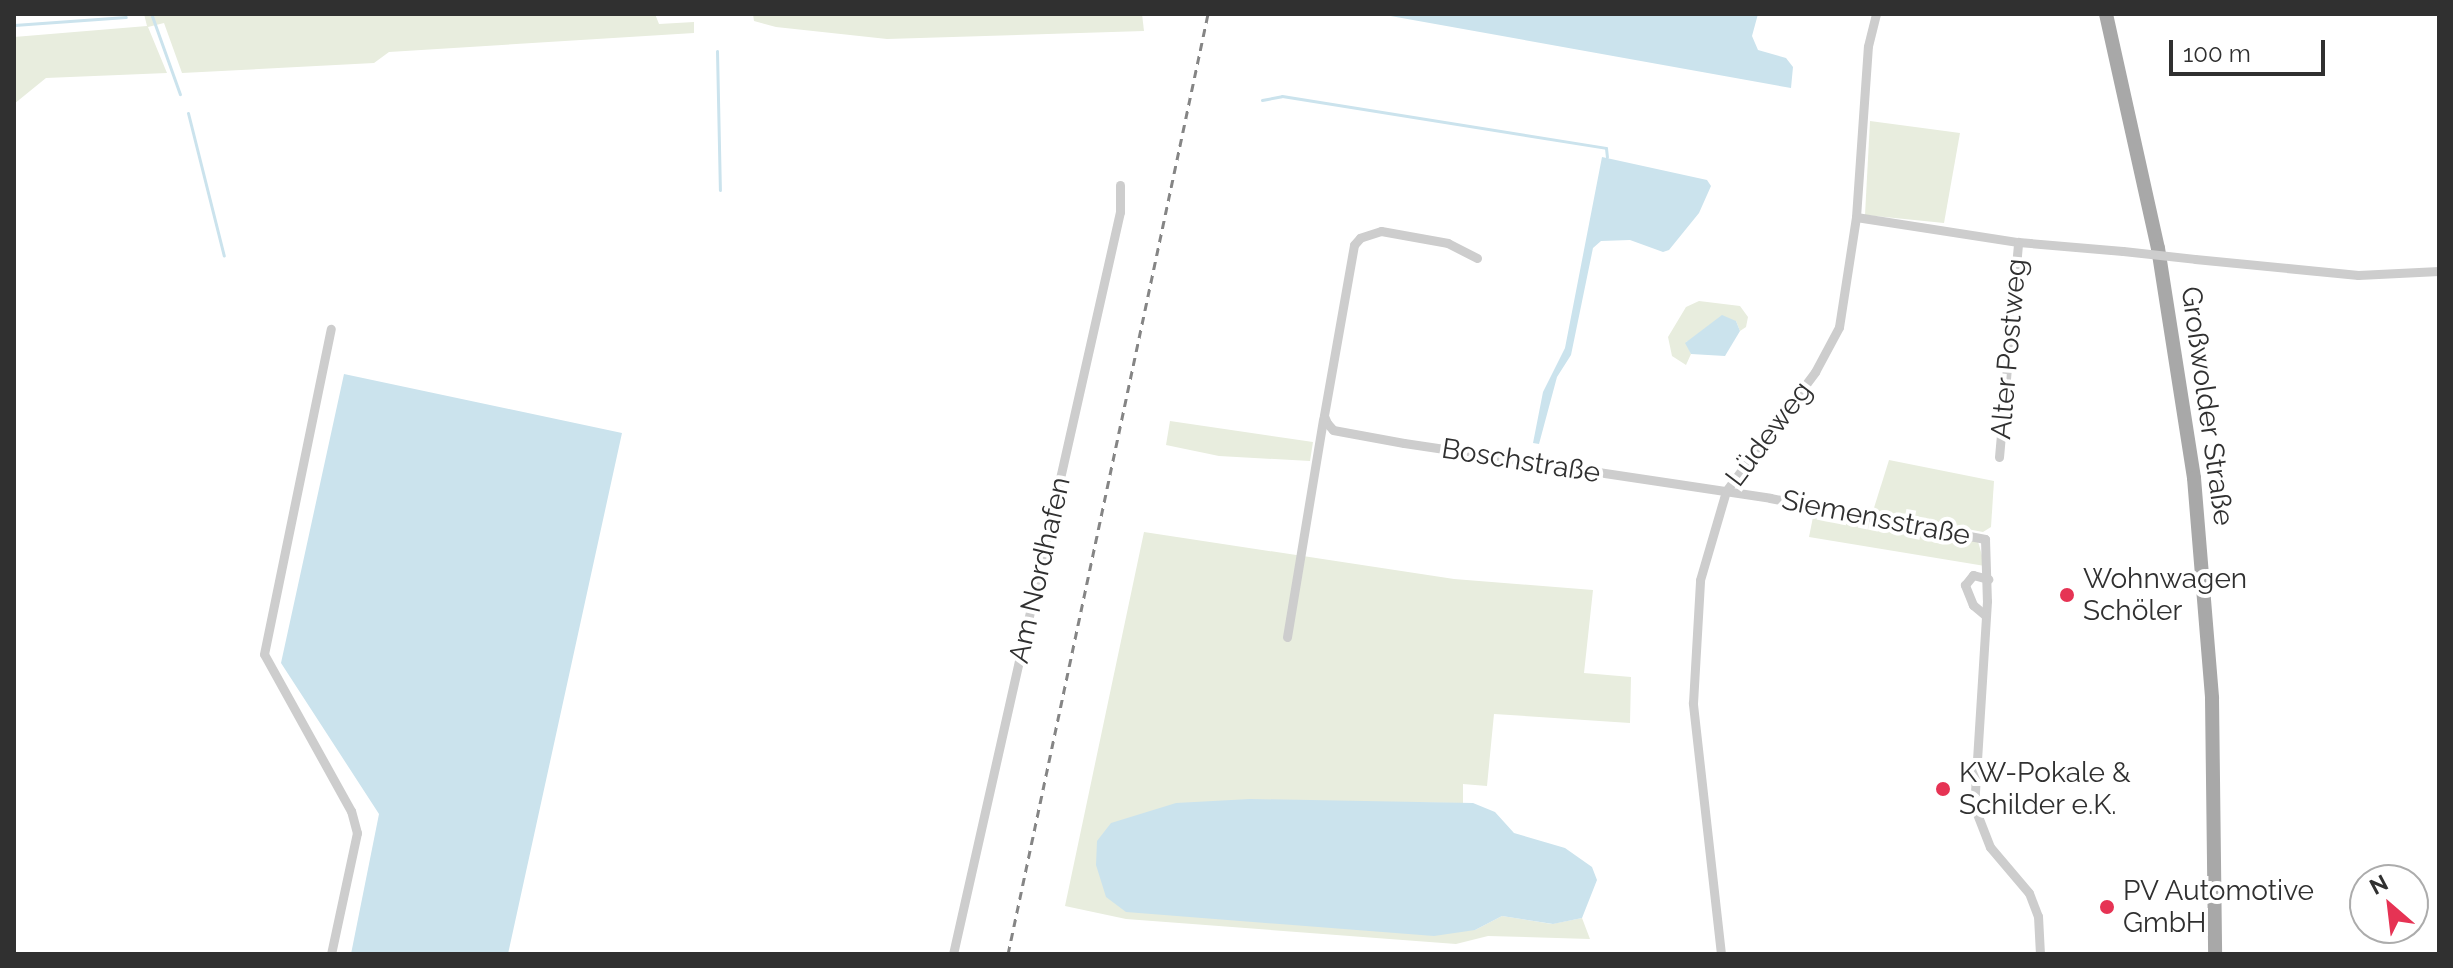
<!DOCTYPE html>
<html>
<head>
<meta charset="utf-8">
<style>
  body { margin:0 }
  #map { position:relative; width:2453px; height:968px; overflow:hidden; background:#fff; font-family:Raleway,sans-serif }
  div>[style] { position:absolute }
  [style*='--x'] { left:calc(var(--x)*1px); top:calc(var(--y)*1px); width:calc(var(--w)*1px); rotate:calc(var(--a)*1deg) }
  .green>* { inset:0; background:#e8edde }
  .water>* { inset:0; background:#cbe3ed }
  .stream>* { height:3px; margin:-1.5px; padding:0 1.5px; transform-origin:1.5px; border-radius:1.5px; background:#cbe3ed }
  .minor>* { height:9px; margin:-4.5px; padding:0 4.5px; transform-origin:4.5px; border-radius:4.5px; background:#cdcdcd }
  .primary>* { height:14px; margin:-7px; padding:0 7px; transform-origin:7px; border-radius:7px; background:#a8a8a8 }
  .rail>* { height:3px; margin-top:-1.5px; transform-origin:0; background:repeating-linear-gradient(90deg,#858585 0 8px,transparent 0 14px) }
  .minor-bridge>* { height:9px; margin:-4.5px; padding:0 4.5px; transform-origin:4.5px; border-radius:4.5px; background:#cdcdcd }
  .dots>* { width:22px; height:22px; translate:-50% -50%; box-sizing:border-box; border:4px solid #fff; border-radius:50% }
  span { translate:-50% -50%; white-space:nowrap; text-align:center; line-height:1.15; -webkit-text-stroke:8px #fff; paint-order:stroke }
  .street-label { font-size:28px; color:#303030 }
  .poi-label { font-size:28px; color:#303030 }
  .left { translate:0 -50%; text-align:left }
  .frame { position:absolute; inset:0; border:16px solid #303030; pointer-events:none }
  .north { position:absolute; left:2349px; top:864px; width:80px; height:80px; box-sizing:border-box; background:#fff; border:2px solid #acacac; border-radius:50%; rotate:332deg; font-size:22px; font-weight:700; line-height:32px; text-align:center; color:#303030 }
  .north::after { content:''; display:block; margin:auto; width:28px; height:36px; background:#e63354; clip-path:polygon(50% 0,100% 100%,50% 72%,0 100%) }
  .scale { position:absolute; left:2169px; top:40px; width:156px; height:36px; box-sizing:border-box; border:4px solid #303030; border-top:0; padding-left:10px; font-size:24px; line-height:28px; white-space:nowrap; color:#303030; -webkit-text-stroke:6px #fff; paint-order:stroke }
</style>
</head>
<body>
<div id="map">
  <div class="green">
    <div style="clip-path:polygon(144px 14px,655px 14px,659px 24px,694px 22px,694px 33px,389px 52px,374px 63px,182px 73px,164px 23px,148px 27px,167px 73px,46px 78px,14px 104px,14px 37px,147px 26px)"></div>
    <div style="clip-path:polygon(753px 14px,1142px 14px,1144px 31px,887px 39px,776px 27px,754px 21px)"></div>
    <div style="clip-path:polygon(1870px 121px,1960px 133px,1944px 223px,1865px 215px)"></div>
    <div style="clip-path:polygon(1699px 301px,1740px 306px,1748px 317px,1746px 327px,1740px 331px,1736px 321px,1686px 342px,1691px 354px,1686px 365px,1672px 356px,1668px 337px,1686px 307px)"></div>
    <div style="clip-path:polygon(1170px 421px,1313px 442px,1310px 461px,1219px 456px,1166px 445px)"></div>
    <div style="clip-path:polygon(1889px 460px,1994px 481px,1991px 527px,1983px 532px,1873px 511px)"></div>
    <div style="clip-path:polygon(1814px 512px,1977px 538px,1985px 566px,1809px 537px)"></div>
    <div style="clip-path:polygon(1144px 532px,1454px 579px,1593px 590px,1584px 673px,1631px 677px,1630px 723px,1494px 714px,1487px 786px,1463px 784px,1463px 803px,1219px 801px,1475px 930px,1502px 916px,1552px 924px,1582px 918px,1590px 939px,1488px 936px,1456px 944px,1126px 919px,1065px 906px)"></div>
  </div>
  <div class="water">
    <div style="clip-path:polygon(1758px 14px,1752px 36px,1758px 50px,1786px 58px,1793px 67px,1791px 88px,1385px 15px)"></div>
    <div style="clip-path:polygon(1602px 157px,1707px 180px,1711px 186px,1699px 213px,1669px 250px,1663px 252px,1630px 240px,1601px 241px,1593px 248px,1571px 355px,1557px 377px,1539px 444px,1533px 443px,1543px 392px,1565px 348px)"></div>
    <div style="clip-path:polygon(1722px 315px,1736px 321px,1740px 331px,1725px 356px,1691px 354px,1685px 343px)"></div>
    <div style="clip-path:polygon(344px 374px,622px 433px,508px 954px,351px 954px,379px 814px,281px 663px)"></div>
    <div style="clip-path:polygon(1250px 799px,1473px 803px,1495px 812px,1514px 833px,1565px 848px,1592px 867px,1597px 880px,1582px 918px,1553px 924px,1502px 916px,1475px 930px,1434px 936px,1126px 912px,1106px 897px,1096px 865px,1097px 841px,1111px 823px,1176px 803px)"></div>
  </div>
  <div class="stream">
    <div style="--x:150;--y:14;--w:34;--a:0"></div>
    <div style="--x:152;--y:16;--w:83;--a:70.3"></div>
    <div style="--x:14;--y:25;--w:112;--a:-4.1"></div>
    <div style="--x:717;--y:51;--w:139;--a:88.8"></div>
    <div style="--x:1262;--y:100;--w:20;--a:-11"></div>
    <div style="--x:1282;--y:96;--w:328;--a:9.1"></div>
    <div style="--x:1606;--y:148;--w:9;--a:84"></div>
    <div style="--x:188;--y:113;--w:147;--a:75.9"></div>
  </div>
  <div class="minor">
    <div style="--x:1856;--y:217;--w:164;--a:8.8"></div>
    <div style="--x:2018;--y:242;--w:105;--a:4.9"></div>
    <div style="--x:1477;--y:258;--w:33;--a:-153"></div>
    <div style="--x:1448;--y:243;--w:68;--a:-169.8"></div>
    <div style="--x:1381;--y:231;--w:22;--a:162"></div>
    <div style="--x:1360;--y:238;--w:9;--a:131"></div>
    <div style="--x:1354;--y:245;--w:174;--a:100"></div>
    <div style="--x:1324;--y:416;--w:8;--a:67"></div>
    <div style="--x:1327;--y:423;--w:9;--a:49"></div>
    <div style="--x:1333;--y:430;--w:72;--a:10.4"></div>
    <div style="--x:1404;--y:443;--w:370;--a:8.5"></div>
    <div style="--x:1770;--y:498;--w:219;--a:10.8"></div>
    <div style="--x:1985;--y:539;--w:62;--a:88.2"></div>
    <div style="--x:1987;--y:601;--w:205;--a:93.6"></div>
    <div style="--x:1974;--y:806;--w:44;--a:68.7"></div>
    <div style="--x:1990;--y:847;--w:60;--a:49.7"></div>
    <div style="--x:2029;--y:893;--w:25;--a:69"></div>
    <div style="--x:2038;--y:916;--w:38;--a:87"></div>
    <div style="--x:2195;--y:259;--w:164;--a:5.6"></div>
    <div style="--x:2358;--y:275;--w:81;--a:-2.8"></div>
    <div style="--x:1999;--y:457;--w:216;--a:-84.9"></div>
    <div style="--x:1985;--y:615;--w:16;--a:-140"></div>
    <div style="--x:1973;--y:605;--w:22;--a:-112"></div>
    <div style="--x:1965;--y:585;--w:13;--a:-51"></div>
    <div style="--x:1973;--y:575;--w:16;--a:15"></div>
    <div style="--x:1287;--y:637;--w:221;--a:-80.6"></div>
    <div style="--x:331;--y:954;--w:124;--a:-77.9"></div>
    <div style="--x:357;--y:833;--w:23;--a:-105"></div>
    <div style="--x:351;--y:811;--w:179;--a:-119"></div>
    <div style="--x:264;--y:654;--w:332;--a:-78.4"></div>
    <div style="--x:953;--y:954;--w:761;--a:-77.32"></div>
    <div style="--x:1120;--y:212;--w:27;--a:-90"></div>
    <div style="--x:1721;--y:954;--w:253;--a:-96.4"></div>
    <div style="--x:1693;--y:703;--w:123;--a:-86.7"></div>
    <div style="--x:1700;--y:580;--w:93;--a:-73.7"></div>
    <div style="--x:1726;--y:491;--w:149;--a:-53.2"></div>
    <div style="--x:1815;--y:372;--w:51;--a:-61.9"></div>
    <div style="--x:1839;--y:327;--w:111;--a:-81.2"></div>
    <div style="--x:1856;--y:217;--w:171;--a:-86"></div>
    <div style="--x:1868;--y:46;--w:33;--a:-76"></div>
  </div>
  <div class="primary">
    <div style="--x:2106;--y:14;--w:240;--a:77.5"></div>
    <div style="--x:2158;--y:248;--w:233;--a:81.1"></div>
    <div style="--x:2194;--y:478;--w:221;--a:85.3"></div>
    <div style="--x:2212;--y:698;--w:256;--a:89.3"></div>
  </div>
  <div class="rail">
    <div style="--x:1008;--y:954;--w:961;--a:-77.99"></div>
  </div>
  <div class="minor-bridge">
    <div style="--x:2123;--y:251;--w:72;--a:6.3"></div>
  </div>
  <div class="dots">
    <div style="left:2067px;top:595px;background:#e63354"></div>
    <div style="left:1943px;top:789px;background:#e63354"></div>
    <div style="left:2107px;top:907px;background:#e63354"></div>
  </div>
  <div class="street-label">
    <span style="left:2009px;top:349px;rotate:-85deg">Alter Postweg</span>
    <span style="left:2207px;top:406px;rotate:82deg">Großwolder Straße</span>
    <span style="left:1769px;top:434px;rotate:-53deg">Lüdeweg</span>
    <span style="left:1521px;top:461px;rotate:9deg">Boschstraße</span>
    <span style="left:1876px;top:518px;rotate:11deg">Siemensstraße</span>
    <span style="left:1040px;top:570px;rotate:-77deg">Am Nordhafen</span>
  </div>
  <div class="poi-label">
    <span class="left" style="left:2083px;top:595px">Wohnwagen<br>Schöler</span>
    <span class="left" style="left:1959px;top:789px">KW-Pokale &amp;<br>Schilder e.K.</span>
    <span class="left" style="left:2123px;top:907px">PV Automotive<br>GmbH</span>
  </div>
  <div class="frame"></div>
  <div class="north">N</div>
  <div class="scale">100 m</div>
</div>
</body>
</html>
